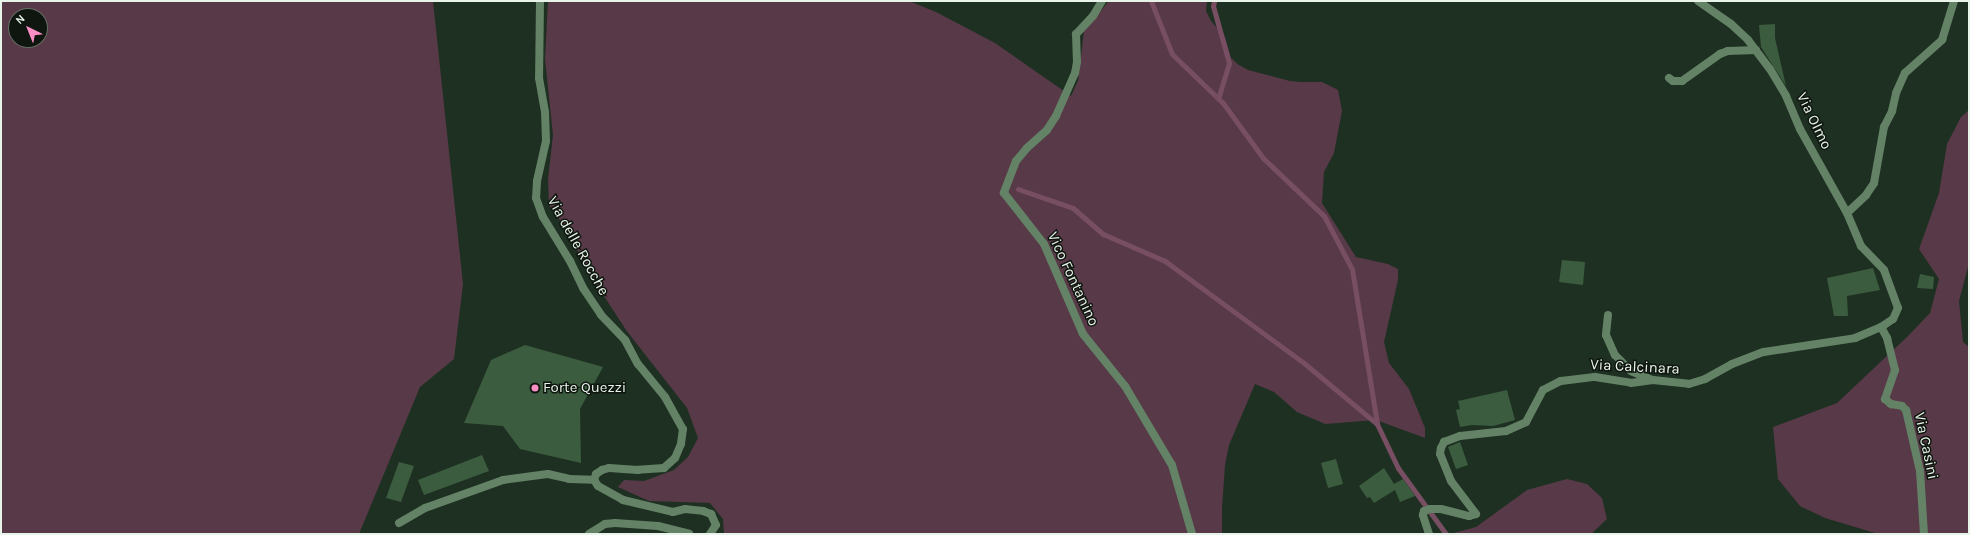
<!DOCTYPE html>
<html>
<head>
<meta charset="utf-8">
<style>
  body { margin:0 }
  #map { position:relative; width:1970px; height:535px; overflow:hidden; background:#1e3021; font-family:Karla,sans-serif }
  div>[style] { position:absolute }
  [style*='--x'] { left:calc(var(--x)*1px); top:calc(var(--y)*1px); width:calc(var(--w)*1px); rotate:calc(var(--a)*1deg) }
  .green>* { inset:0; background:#583948 }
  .stream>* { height:5px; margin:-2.5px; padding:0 2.5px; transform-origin:2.5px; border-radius:2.5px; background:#774e62 }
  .building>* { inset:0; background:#3b5c3f }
  .service>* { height:8px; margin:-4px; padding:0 4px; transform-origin:4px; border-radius:4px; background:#638266 }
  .pedestrian>* { height:8px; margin:-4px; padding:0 4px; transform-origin:4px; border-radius:4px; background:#638266 }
  .minor>* { height:8px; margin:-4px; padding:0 4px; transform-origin:4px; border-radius:4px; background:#638266 }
  .dots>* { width:11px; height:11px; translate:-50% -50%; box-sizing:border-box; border:2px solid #0e160f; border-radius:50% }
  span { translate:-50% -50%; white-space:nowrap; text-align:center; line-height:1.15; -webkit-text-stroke:3px #0e160f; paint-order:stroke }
  .street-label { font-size:15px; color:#e8f3e9 }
  .poi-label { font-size:15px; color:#e8f3e9 }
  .left { translate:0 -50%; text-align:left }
  .frame { position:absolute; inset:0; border:2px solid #e8f3e9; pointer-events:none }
  .north { position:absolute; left:8px; top:8px; width:40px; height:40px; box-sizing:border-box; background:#0e160f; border:1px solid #656e66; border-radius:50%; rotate:317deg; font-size:11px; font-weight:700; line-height:16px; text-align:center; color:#e8f3e9 }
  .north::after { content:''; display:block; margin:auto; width:14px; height:18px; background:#fb8fc5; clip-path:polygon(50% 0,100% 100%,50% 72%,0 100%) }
</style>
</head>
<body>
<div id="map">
  <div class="green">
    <div style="clip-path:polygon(evenodd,1px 1px,433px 1px,463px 284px,454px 359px,420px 387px,359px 534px,1px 534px,1px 1px,16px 16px,40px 16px,40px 40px,16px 40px,16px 16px)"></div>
    <div style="clip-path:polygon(548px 1px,909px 1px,936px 12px,995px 43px,1071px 96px,1078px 81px,1084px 31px,1109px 1px,1207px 1px,1206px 11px,1211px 21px,1225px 37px,1231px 58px,1239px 65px,1248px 70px,1290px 81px,1301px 82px,1322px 82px,1338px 90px,1342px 111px,1334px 153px,1324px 172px,1322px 203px,1356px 257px,1388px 264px,1398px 269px,1398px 280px,1384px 342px,1389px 363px,1409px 389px,1425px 428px,1425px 438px,1376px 420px,1325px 424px,1297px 412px,1274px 392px,1255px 384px,1229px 445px,1225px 465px,1222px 508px,1222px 534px,724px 534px,723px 519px,710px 503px,649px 501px,618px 487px,624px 480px,644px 481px,674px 470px,688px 457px,698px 438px,687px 408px,626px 330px,591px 276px,566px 229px,549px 205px,548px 179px,553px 135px,545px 59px)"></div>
    <div style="clip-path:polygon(1969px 110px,1969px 263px,1959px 301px,1963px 342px,1969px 347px,1969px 534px,1875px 533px,1825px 518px,1800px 506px,1778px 479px,1773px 427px,1837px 403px,1907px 337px,1930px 313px,1939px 279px,1919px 249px,1939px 193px,1947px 144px,1961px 117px)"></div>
    <div style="clip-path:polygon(1567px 479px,1587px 484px,1602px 498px,1607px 519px,1591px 534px,1450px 534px,1476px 527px,1527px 490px)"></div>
  </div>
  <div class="stream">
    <div style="--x:1151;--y:1;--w:57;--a:68.4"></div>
    <div style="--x:1172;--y:54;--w:71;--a:43.9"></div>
    <div style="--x:1223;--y:103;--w:68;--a:54"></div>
    <div style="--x:1263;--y:158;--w:84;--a:43.6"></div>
    <div style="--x:1324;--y:216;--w:60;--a:62.2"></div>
    <div style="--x:1352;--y:269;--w:157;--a:80.8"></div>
    <div style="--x:1214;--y:1;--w:5;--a:101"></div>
    <div style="--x:1213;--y:6;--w:59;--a:74.3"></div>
    <div style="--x:1229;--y:63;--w:37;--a:107"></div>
    <div style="--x:1018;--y:189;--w:58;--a:19.1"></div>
    <div style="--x:1073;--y:208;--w:40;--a:41"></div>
    <div style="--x:1103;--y:234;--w:68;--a:23.5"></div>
    <div style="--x:1165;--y:261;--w:172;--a:36.3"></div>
    <div style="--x:1304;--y:363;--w:95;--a:39.9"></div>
    <div style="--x:1377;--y:424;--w:49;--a:64.5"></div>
    <div style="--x:1398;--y:468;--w:82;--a:54"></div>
  </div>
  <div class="building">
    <div style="clip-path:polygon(1775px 24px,1775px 38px,1786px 86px,1761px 47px,1759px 25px)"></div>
    <div style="clip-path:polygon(1562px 260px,1585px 262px,1583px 285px,1559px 282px)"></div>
    <div style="clip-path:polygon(1873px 268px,1880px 290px,1847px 296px,1848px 316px,1834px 316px,1827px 278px)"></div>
    <div style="clip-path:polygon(1920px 274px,1934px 277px,1933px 289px,1917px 288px)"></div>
    <div style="clip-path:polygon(525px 345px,603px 367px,580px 409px,581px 463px,520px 449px,503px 426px,464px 423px,491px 360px)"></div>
    <div style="clip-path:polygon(1507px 390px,1515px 420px,1493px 426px,1472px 425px,1460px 427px,1456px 410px,1460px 409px,1458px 401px)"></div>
    <div style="clip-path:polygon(1460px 442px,1468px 465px,1456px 469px,1448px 447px)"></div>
    <div style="clip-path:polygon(482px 455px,489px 471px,424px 495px,418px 480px)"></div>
    <div style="clip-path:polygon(1336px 459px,1343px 484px,1328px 488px,1321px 463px)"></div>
    <div style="clip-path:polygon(399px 462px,414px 466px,401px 502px,386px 498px)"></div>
    <div style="clip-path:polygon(1384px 468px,1394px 484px,1403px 479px,1415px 496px,1400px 502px,1395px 490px,1374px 503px,1370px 497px,1367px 498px,1359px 486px)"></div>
  </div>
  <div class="service">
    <div style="--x:399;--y:523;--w:30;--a:-30"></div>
    <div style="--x:425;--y:508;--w:83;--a:-19.7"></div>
    <div style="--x:503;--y:480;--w:45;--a:-7.6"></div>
    <div style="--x:548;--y:474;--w:22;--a:13"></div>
    <div style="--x:569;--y:479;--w:25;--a:2"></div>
  </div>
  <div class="pedestrian">
    <div style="--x:1102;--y:1;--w:17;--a:121"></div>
    <div style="--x:1093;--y:16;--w:25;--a:133"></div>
    <div style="--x:1076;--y:34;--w:28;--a:88"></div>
    <div style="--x:1077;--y:62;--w:11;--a:100"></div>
    <div style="--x:1075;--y:73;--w:47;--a:113.8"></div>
    <div style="--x:1056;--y:116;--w:17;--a:123"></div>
    <div style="--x:1047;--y:130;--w:27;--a:138"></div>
    <div style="--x:1027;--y:148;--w:17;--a:130"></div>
    <div style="--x:1016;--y:161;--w:34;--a:111"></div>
    <div style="--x:1004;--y:193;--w:65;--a:51.9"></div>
    <div style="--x:1044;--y:244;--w:98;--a:66.6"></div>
    <div style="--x:1083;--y:334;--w:67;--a:51.1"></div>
    <div style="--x:1125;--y:386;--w:92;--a:59.3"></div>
    <div style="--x:1172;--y:465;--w:72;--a:73.8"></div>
    <div style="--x:1698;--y:1;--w:40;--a:34.9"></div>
    <div style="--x:1731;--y:24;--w:23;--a:43"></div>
    <div style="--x:1748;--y:40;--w:36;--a:53"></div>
    <div style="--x:1770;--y:69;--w:31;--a:59"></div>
    <div style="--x:1786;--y:96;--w:36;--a:67"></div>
    <div style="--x:1800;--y:129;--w:96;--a:60.8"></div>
    <div style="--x:1847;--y:213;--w:36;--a:67"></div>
    <div style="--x:1861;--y:246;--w:33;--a:46"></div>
    <div style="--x:1884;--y:270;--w:40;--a:69.8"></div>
    <div style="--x:1898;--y:308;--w:12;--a:114"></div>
    <div style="--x:1893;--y:319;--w:14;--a:146"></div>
    <div style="--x:1881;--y:327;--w:13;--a:61"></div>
    <div style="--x:1887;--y:338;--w:33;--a:76"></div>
    <div style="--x:1895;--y:370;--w:31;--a:109"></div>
    <div style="--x:1885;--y:399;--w:8;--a:40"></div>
    <div style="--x:1891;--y:404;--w:11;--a:10"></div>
    <div style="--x:1902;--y:406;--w:6;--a:45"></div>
    <div style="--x:1906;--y:410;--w:63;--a:77.1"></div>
    <div style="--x:1920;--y:471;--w:63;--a:86.4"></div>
    <div style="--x:1669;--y:78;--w:5;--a:37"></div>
    <div style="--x:1673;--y:81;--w:9;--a:0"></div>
    <div style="--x:1682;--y:81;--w:47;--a:-35.4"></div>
    <div style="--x:1720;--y:54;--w:9;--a:-21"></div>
    <div style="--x:1728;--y:51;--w:28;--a:-2"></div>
    <div style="--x:1608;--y:315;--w:20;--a:96"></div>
    <div style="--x:1606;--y:335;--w:22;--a:66"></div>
    <div style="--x:1615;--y:355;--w:23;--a:45"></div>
    <div style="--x:1631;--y:371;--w:23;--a:23"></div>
    <div style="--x:1469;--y:516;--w:7;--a:-16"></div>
    <div style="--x:1476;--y:514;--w:41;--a:-127.1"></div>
    <div style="--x:1451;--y:481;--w:29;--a:-112"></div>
    <div style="--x:1440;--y:454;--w:6;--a:-81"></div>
    <div style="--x:1441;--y:448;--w:7;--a:-63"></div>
    <div style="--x:1444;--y:442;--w:17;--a:-21"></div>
    <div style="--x:1460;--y:436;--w:46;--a:-6.2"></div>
    <div style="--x:1506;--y:431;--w:22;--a:-24"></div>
    <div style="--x:1526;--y:422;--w:36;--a:-62"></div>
    <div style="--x:1543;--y:390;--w:20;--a:-27"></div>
    <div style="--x:1561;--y:381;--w:34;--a:-7"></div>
    <div style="--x:1595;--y:377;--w:36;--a:9"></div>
    <div style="--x:1631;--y:383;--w:22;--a:-8"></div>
    <div style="--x:1653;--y:380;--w:36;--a:6"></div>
    <div style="--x:1689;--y:384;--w:17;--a:-17"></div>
    <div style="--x:1705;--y:379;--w:31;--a:-29"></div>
    <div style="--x:1732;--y:364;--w:34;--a:-21"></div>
    <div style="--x:1764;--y:352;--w:92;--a:-8.7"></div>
    <div style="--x:1855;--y:338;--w:28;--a:-23"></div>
  </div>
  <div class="minor">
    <div style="--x:540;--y:1;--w:77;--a:90.7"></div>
    <div style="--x:539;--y:78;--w:35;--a:80"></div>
    <div style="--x:545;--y:112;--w:29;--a:88"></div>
    <div style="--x:546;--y:141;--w:41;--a:102.7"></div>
    <div style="--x:537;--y:181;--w:17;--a:93"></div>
    <div style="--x:536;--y:198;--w:20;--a:70"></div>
    <div style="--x:543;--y:217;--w:52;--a:58.5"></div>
    <div style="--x:570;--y:261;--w:30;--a:64"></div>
    <div style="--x:583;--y:288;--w:32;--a:56"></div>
    <div style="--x:601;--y:315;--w:35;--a:46"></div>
    <div style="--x:625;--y:340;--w:27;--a:62"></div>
    <div style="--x:638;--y:364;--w:43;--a:50.7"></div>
    <div style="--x:665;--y:397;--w:37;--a:61"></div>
    <div style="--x:683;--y:429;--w:15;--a:98"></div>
    <div style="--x:681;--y:444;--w:15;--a:113"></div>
    <div style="--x:675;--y:458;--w:15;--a:138"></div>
    <div style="--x:664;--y:468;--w:26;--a:176"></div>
    <div style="--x:638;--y:470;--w:29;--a:-176"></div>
    <div style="--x:609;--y:468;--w:7;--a:164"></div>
    <div style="--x:602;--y:470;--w:7;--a:146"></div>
    <div style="--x:596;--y:474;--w:6;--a:108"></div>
    <div style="--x:594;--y:480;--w:7;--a:56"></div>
    <div style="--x:598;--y:486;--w:29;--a:29"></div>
    <div style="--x:623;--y:500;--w:51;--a:13.5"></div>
    <div style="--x:673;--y:512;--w:12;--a:-14"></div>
    <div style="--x:685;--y:509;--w:18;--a:6"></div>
    <div style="--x:703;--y:511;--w:9;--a:21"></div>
    <div style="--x:711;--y:514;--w:12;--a:66"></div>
    <div style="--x:716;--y:525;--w:11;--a:124"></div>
    <div style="--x:1847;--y:213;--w:26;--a:-43"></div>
    <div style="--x:1866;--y:195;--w:14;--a:-56"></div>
    <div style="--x:1874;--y:183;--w:57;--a:-79.9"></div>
    <div style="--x:1884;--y:127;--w:18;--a:-63"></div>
    <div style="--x:1892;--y:111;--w:18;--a:-77"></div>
    <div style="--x:1896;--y:93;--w:22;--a:-66"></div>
    <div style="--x:1905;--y:73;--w:50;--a:-41.7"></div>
    <div style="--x:1942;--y:40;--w:41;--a:-72.9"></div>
    <div style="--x:589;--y:534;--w:19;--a:-32"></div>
    <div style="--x:605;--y:524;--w:10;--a:-6"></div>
    <div style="--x:615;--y:523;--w:43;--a:4"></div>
    <div style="--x:658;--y:526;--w:32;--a:14"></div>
    <div style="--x:1429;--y:534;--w:20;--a:-108"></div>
    <div style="--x:1423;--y:515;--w:4;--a:-76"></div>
    <div style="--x:1424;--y:511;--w:6;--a:-18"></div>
    <div style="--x:1430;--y:509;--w:11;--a:0"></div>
    <div style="--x:1441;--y:509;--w:29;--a:14"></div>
  </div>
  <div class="dots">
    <div style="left:535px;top:388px;background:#fb8fc5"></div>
  </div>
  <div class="street-label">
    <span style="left:1814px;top:121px;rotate:64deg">Via Olmo</span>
    <span style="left:578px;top:246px;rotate:61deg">Via delle Rocche</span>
    <span style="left:1073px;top:279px;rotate:65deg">Vico Fontanino</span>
    <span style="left:1635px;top:367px;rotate:3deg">Via Calcinara</span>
    <span style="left:1926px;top:446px;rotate:78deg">Via Casini</span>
  </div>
  <div class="poi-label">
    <span class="left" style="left:543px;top:388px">Forte Quezzi</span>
  </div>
  <div class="frame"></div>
  <div class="north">N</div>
</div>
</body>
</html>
